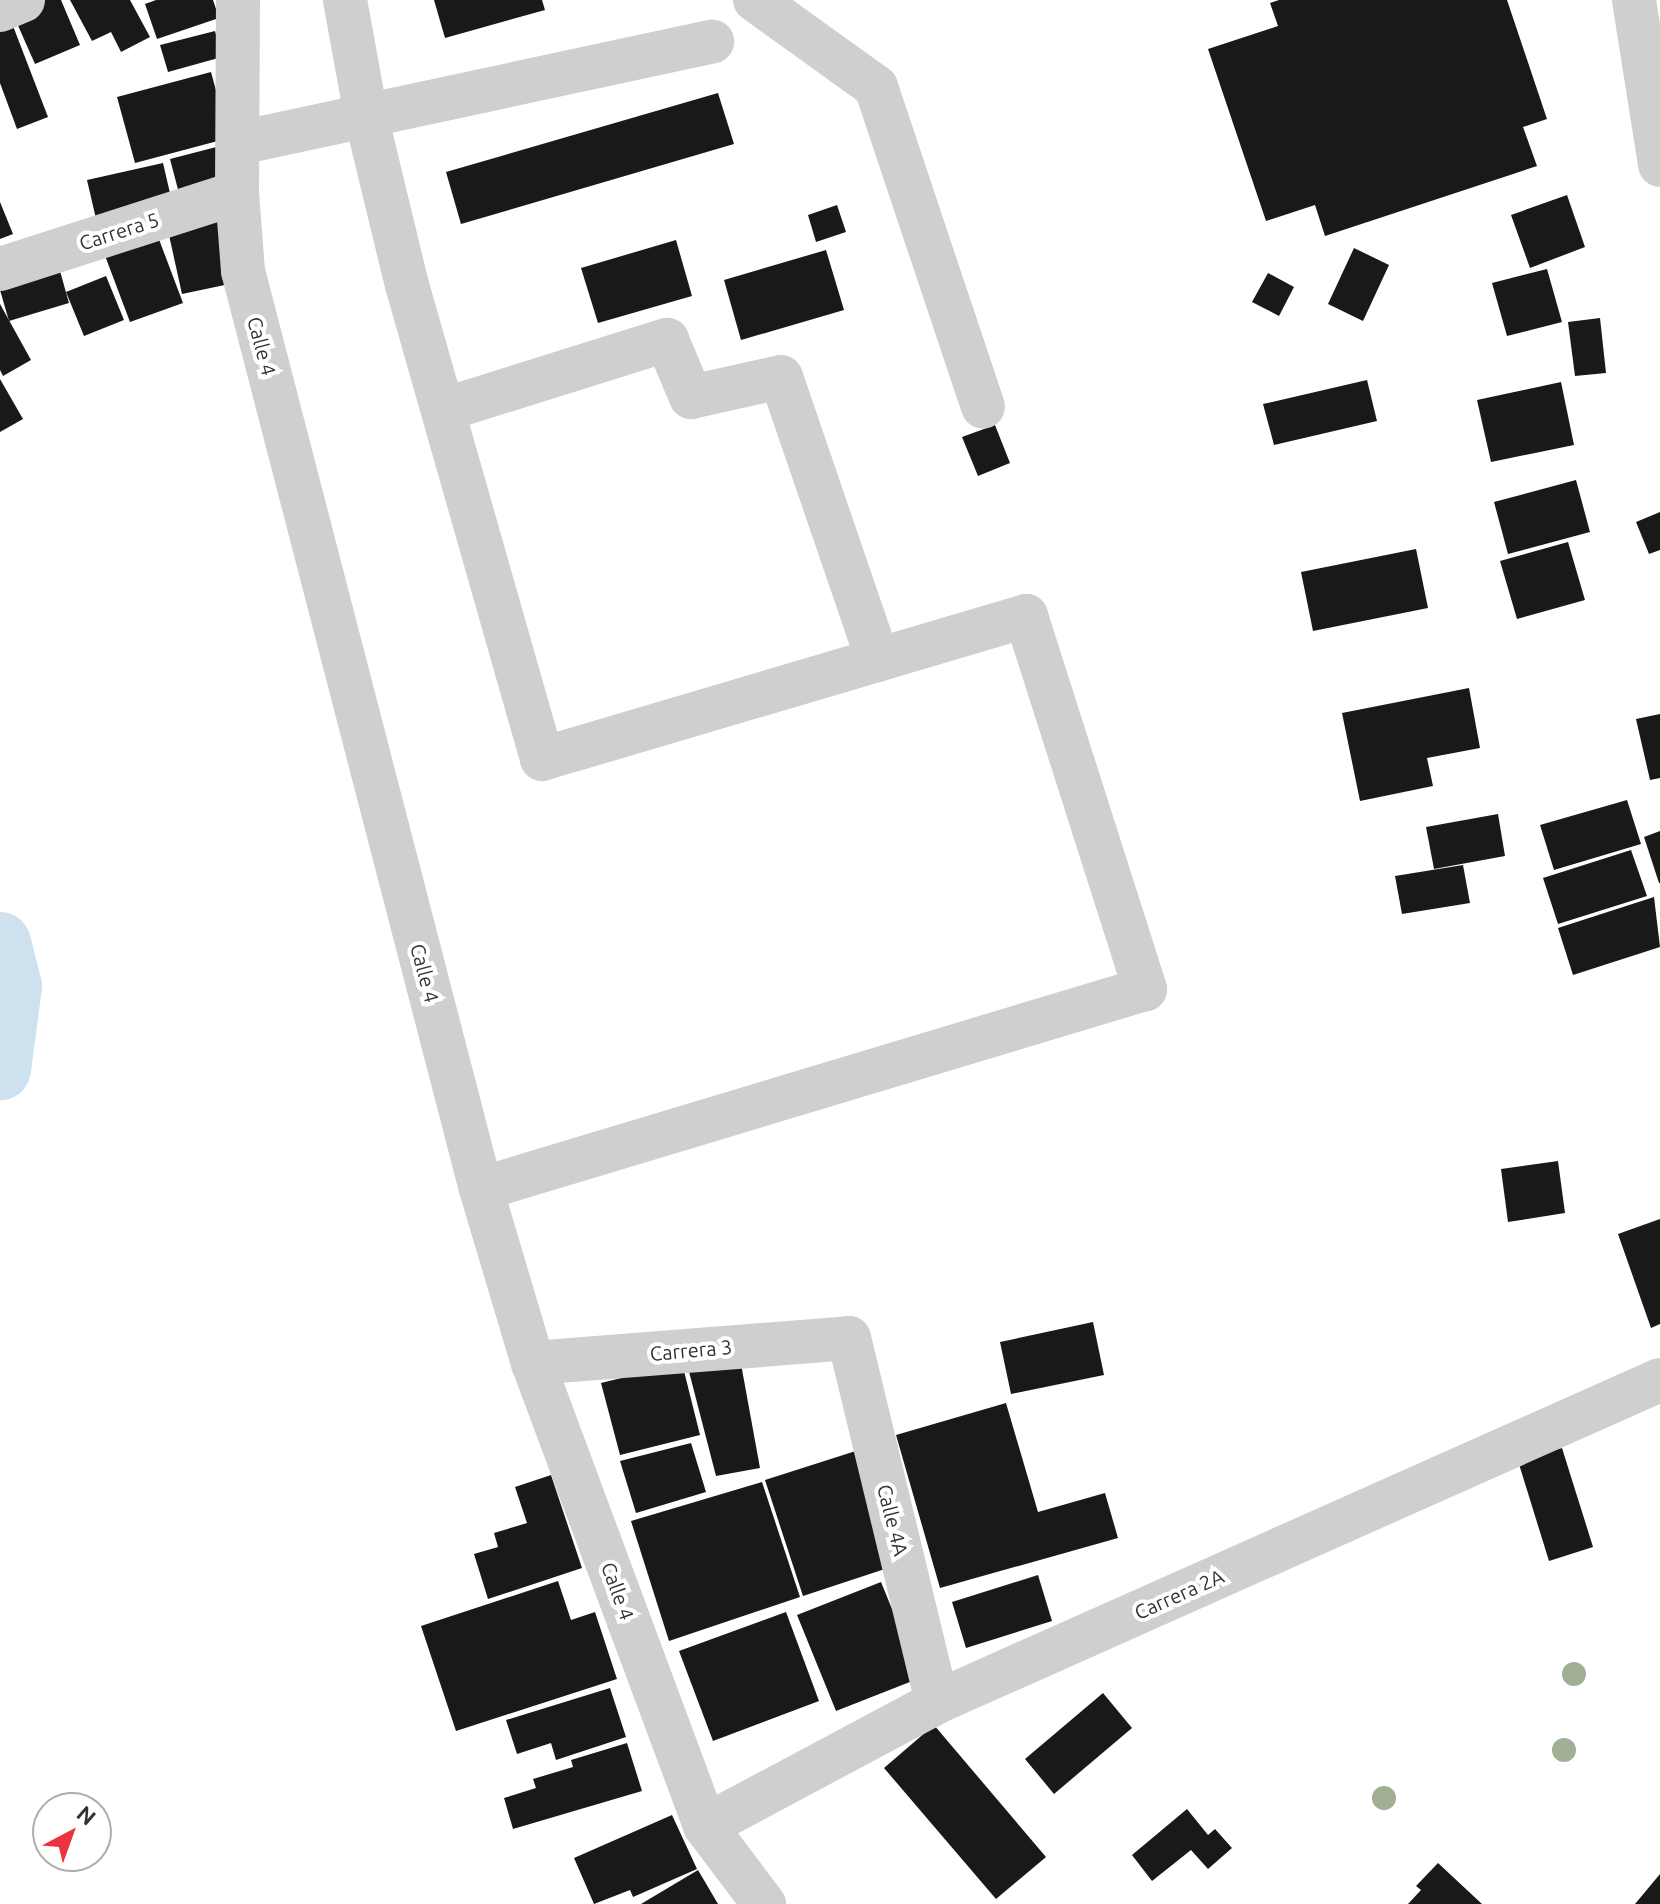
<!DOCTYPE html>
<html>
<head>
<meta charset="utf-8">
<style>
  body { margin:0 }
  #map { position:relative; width:1660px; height:1904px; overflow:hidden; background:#fff; font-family:Ubuntu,sans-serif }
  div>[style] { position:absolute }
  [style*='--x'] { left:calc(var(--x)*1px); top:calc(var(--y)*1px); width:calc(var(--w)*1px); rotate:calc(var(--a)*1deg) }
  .river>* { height:62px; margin:-31px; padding:0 31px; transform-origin:31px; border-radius:31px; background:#cde1ee }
  .building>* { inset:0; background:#191919 }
  .minor>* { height:44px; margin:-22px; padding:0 22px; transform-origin:22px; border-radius:22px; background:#cfcfcf }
  .trees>* { width:24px; height:24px; margin:-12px; border-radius:50%; background:#a1b094 }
  span { translate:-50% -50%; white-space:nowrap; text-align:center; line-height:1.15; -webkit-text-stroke:8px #fff; paint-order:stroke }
  .street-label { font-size:20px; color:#323232 }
  .north { position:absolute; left:32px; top:1792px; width:80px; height:80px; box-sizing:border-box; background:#fff; border:2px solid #adadad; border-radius:50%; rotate:41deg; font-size:22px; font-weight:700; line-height:32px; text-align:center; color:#323232 }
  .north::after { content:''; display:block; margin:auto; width:28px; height:36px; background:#e9343e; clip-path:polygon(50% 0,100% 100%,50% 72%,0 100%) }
</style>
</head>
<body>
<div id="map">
  <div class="river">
    <div style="--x:0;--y:943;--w:44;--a:75.7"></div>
    <div style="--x:11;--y:986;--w:84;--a:97.5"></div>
  </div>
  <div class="building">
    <div style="clip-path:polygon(41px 0,61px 0,80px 45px,35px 64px,12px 12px)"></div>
    <div style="clip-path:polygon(70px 0,130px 0,150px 37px,121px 52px,111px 32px,92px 41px)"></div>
    <div style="clip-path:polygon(156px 0,213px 0,219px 18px,157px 39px,145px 4px)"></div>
    <div style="clip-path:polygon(434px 0,542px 0,545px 10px,445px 38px)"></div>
    <div style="clip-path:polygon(1279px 0,1507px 0,1547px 119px,1523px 127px,1537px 166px,1325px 236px,1315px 205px,1266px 221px,1208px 49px,1278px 26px,1270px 3px)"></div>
    <div style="clip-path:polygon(8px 13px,48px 117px,17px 129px,0 83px,0 16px)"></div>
    <div style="clip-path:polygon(215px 31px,222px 57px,168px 72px,160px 45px)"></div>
    <div style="clip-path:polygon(211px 72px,229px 138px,135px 163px,117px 97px)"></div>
    <div style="clip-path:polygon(718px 93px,734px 144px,461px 224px,446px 172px)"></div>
    <div style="clip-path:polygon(224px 145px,235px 187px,181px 201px,170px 159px)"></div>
    <div style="clip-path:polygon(163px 163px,173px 206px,97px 223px,87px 180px)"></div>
    <div style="clip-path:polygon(1567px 195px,1585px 247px,1530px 268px,1511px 215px)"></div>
    <div style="clip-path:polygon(0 202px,13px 234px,0 239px)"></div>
    <div style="clip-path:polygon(837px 205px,846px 232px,816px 242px,808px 215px)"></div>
    <div style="clip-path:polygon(224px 213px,239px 282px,182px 294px,167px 226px)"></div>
    <div style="clip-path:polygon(157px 234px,183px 303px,130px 322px,104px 253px)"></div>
    <div style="clip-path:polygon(676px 240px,692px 296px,598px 323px,581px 268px)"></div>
    <div style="clip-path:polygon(1354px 248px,1389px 265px,1363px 321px,1328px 304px)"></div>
    <div style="clip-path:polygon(826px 250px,844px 310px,741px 340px,724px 280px)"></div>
    <div style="clip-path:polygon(58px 264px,69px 303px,9px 321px,0 290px)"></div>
    <div style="clip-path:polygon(1547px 269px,1562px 322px,1507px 336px,1492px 283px)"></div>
    <div style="clip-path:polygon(1268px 273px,1294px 287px,1279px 316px,1252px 302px)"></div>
    <div style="clip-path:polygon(106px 276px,124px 320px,84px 336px,66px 292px)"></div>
    <div style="clip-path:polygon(0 304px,31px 360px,3px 376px,0 370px)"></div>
    <div style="clip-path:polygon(1600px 318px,1606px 373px,1575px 376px,1568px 322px)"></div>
    <div style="clip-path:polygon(0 379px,23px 419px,0 432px)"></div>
    <div style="clip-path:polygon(1367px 380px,1377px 421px,1274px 445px,1263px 404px)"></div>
    <div style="clip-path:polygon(1561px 382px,1574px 445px,1491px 462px,1477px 400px)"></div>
    <div style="clip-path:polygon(995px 425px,1010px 463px,978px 476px,962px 437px)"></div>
    <div style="clip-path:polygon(1576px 480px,1590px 532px,1508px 554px,1494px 502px)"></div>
    <div style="clip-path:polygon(1660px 512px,1660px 550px,1649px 554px,1636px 522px)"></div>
    <div style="clip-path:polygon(1568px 542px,1585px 600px,1517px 619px,1500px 561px)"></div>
    <div style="clip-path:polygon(1416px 549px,1428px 608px,1313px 631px,1301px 572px)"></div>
    <div style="clip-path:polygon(1469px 688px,1480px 748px,1427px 758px,1433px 786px,1360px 801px,1342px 713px)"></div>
    <div style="clip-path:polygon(1660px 714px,1660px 778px,1650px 780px,1636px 719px)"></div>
    <div style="clip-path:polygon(1627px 800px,1641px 844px,1554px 870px,1540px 825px)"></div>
    <div style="clip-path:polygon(1498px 814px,1505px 856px,1434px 869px,1426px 827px)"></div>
    <div style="clip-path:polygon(1660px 831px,1660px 883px,1659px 883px,1644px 837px)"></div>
    <div style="clip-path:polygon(1631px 850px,1647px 896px,1558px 924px,1543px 878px)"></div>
    <div style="clip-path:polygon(1463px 865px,1470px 903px,1402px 914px,1395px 876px)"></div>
    <div style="clip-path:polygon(1654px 897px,1660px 947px,1573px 975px,1558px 928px)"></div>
    <div style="clip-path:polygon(1558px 1161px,1565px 1213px,1508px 1222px,1501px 1169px)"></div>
    <div style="clip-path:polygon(1660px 1219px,1660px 1324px,1651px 1328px,1618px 1234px)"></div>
    <div style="clip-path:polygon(1093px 1322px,1104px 1375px,1011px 1394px,1000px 1342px)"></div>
    <div style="clip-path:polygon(739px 1353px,760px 1468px,716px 1476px,686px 1360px)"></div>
    <div style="clip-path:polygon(682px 1363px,700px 1435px,620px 1455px,601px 1383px)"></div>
    <div style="clip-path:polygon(1006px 1403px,1038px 1512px,1105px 1493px,1118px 1538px,940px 1588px,896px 1435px)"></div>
    <div style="clip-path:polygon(691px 1443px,706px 1492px,636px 1513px,620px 1461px)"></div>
    <div style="clip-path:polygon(1562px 1448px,1593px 1547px,1549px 1561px,1518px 1461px)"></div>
    <div style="clip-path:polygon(862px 1449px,900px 1564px,803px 1596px,765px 1480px)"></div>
    <div style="clip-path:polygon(551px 1475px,582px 1568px,488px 1599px,474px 1554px,498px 1547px,494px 1533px,527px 1523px,515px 1487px)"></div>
    <div style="clip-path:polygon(762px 1482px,800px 1597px,669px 1641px,631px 1521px)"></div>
    <div style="clip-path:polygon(1038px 1575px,1052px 1621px,966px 1648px,952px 1602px)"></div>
    <div style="clip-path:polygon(558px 1581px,571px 1620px,595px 1612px,617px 1679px,456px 1731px,421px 1626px)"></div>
    <div style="clip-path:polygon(881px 1582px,920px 1678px,836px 1711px,797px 1615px)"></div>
    <div style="clip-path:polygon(786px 1612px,819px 1701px,713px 1741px,679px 1651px)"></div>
    <div style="clip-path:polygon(610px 1688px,626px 1737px,556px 1760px,551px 1743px,517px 1754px,506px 1720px)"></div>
    <div style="clip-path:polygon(1103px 1693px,1132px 1728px,1054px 1794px,1025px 1759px)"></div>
    <div style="clip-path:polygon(934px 1725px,1046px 1857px,996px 1899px,884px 1768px)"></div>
    <div style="clip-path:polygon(627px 1743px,642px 1791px,513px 1829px,504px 1798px,536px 1788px,533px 1779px,573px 1767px,571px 1760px)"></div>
    <div style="clip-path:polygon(1187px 1809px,1208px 1835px,1215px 1829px,1232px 1848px,1208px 1869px,1191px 1850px,1152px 1881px,1132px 1855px)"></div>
    <div style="clip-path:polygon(672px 1815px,697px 1869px,633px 1897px,630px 1890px,594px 1904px,574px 1858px)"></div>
    <div style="clip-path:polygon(1438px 1863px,1482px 1904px,1408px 1904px,1421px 1890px,1416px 1886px)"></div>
    <div style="clip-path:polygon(698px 1870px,718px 1904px,641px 1904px)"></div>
    <div style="clip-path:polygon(1660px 1874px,1660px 1904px,1635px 1904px)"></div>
  </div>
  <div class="minor">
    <div style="--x:238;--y:0;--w:193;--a:90.3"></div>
    <div style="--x:237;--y:193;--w:78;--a:85.6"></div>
    <div style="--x:243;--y:271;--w:948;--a:75.47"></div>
    <div style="--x:481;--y:1189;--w:182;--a:73.4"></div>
    <div style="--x:533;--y:1363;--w:494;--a:69.6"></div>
    <div style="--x:705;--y:1826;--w:98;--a:52.9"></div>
    <div style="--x:345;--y:0;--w:118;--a:79.7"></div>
    <div style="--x:366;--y:116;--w:174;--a:76.4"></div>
    <div style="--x:407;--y:285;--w:493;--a:74.1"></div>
    <div style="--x:542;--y:759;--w:505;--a:-16.46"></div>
    <div style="--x:1026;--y:616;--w:392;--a:72.3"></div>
    <div style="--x:1145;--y:989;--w:693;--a:163.24"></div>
    <div style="--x:755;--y:0;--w:149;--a:35.7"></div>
    <div style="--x:876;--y:87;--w:337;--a:71.5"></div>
    <div style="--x:1634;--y:0;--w:167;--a:81"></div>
    <div style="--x:0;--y:10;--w:25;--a:-23"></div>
    <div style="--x:239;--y:143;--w:484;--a:-12.1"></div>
    <div style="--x:0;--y:269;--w:249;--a:-17.8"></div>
    <div style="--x:443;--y:410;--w:235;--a:-17.4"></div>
    <div style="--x:667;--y:340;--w:62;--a:67.2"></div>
    <div style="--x:691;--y:397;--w:92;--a:-12.5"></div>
    <div style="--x:781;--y:377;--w:299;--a:71.1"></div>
    <div style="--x:533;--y:1363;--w:317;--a:-4.5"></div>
    <div style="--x:849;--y:1338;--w:374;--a:76.4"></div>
    <div style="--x:705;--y:1826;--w:263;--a:-28.1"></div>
    <div style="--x:937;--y:1702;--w:791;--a:-24.01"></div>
  </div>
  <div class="trees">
    <div style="left:1574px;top:1674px"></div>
    <div style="left:1564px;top:1750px"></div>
    <div style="left:1384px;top:1798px"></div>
  </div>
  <div class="street-label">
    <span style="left:119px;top:231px;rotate:-18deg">Carrera 5</span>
    <span style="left:262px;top:346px;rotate:75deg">Calle 4</span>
    <span style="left:425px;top:973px;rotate:75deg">Calle 4</span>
    <span style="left:691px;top:1350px;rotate:-5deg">Carrera 3</span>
    <span style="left:893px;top:1520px;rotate:76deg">Calle 4A</span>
    <span style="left:618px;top:1591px;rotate:70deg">Calle 4</span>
    <span style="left:1179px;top:1594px;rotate:-24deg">Carrera 2A</span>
  </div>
  <div class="north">N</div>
</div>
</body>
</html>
